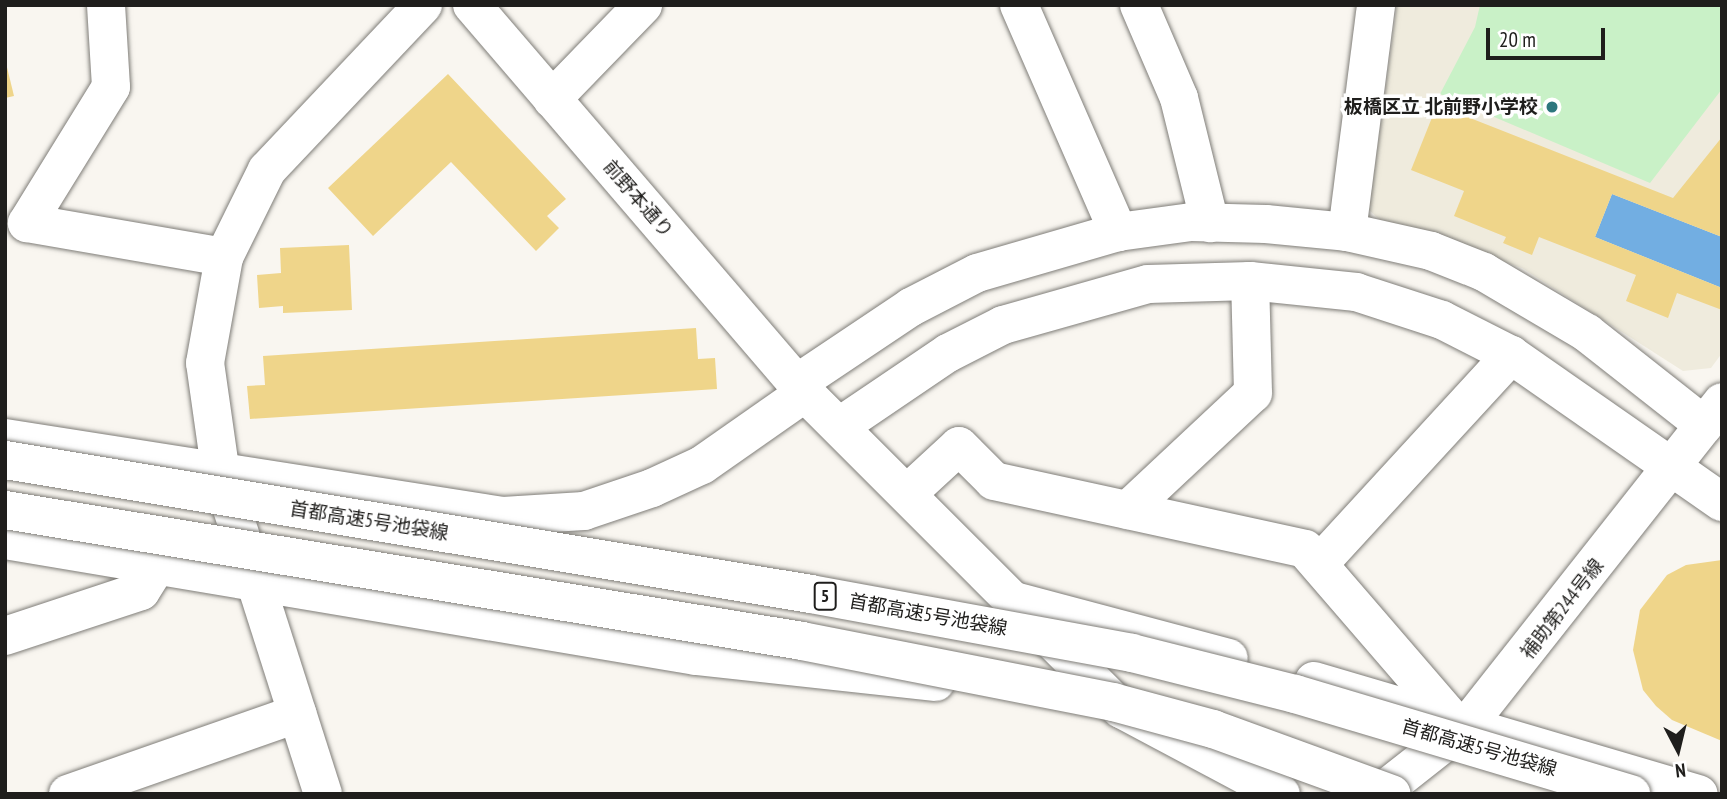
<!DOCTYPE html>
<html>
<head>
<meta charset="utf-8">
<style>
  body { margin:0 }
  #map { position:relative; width:1727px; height:799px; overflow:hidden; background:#f9f6f0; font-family:"PT Sans Narrow","Noto Sans JP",sans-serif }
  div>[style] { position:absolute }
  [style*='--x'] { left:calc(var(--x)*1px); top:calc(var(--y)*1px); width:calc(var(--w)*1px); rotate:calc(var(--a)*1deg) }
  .built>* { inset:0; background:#efebdd }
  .green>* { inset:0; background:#c9f1c7 }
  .water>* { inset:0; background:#72aee2 }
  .building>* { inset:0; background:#efd58a }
  .roads { filter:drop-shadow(0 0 2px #7f7d78) drop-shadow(0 0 2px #7f7d78) }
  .minor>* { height:38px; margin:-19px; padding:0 19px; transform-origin:19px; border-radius:19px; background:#fff }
  .bridges { filter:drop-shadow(0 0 2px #7f7d78) drop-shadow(0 0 2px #7f7d78) }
  .highway-bridge>* { height:38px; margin:-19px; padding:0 19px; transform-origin:19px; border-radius:19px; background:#fff }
  .dots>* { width:19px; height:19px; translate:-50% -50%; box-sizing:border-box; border:4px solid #fff; border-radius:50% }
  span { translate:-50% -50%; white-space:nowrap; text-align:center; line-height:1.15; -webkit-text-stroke:7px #fff; paint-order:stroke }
  .shield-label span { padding:2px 5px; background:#fff; border:2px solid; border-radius:5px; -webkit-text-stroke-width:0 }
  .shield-label { font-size:18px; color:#1f1e1c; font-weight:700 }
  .poi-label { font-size:19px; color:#1f1e1c; font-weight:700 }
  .right { translate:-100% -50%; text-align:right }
  .street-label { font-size:19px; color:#1f1e1c }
  .frame { position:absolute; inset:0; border:7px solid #1f1e1c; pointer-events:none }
  .north { position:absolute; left:1643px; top:715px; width:70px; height:70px; -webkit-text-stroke:5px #fff; paint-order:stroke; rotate:173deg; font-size:19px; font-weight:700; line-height:28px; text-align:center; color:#1f1e1c }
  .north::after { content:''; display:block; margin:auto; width:24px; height:32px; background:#1f1e1c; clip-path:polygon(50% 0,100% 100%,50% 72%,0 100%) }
  .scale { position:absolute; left:1486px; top:28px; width:119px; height:32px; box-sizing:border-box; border:4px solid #1f1e1c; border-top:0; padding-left:9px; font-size:21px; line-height:24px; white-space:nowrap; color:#1f1e1c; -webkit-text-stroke:5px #fff; paint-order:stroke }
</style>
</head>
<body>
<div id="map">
  <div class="built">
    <div style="clip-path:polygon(1397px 5px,1722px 5px,1722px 353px,1711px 368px,1683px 371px,1522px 268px,1379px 219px,1369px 210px)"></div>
  </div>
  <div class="green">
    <div style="clip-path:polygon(1480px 5px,1722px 5px,1722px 89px,1650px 183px,1440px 94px,1475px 27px)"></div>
  </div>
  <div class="water">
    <div style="clip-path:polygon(1612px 194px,1722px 237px,1722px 288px,1595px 237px)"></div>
  </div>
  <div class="building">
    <div style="clip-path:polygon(5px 59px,14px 96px,5px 98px)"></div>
    <div style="clip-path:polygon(448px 74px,566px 199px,547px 216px,559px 228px,536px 251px,451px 162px,373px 236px,328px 188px)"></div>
    <div style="clip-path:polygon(1437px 105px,1673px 198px,1722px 137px,1722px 237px,1612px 194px,1595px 237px,1722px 288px,1722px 310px,1677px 293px,1668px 318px,1626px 301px,1636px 275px,1539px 237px,1532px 255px,1503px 243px,1506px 237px,1454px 216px,1464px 191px,1411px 170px)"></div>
    <div style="clip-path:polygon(349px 245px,352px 310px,283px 313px,283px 306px,259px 308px,257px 275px,281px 273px,280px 248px)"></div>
    <div style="clip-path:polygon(696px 328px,698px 359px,715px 358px,717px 389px,250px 419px,247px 386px,265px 385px,263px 356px)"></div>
    <div style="clip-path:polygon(1722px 560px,1722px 741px,1672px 720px,1656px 706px,1643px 690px,1633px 650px,1640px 610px,1667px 575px,1686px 565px)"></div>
  </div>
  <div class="roads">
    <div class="minor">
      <div style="--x:106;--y:5;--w:82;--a:86.5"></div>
      <div style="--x:111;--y:87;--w:160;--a:121.7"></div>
      <div style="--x:27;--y:223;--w:200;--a:9.8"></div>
      <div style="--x:472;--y:5;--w:511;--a:49.36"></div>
      <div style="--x:805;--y:393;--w:447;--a:45"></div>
      <div style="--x:1121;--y:709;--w:181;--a:28"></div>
      <div style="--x:1019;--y:5;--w:248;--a:66.4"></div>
      <div style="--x:1139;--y:5;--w:101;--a:66.7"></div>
      <div style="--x:1179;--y:98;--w:129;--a:76.1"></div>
      <div style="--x:552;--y:99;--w:131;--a:-45.9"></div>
      <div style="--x:1347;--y:232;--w:229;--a:-82.7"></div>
      <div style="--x:796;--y:384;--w:138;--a:-33.8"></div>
      <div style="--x:911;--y:307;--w:74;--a:-27.3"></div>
      <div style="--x:977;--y:273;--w:147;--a:-16.2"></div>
      <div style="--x:1118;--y:232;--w:74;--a:-7.8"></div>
      <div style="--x:1191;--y:222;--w:75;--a:1.5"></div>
      <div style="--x:1266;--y:224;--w:81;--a:5.6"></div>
      <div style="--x:1347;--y:232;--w:86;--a:12.7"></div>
      <div style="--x:1431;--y:251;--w:57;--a:21.6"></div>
      <div style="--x:1484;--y:272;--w:120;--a:30.6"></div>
      <div style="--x:1587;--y:333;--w:149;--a:38.2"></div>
      <div style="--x:840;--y:426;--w:130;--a:-34.1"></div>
      <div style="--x:948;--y:353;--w:62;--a:-27"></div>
      <div style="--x:1003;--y:325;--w:151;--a:-15.8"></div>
      <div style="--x:1148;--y:284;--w:102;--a:-1.7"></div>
      <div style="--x:1250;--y:281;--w:107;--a:5.9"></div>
      <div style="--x:1356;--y:292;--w:90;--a:18"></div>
      <div style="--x:1442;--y:320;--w:77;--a:26.9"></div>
      <div style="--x:1511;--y:355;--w:257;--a:34.9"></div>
      <div style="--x:5;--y:438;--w:504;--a:8.9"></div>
      <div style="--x:503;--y:516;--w:81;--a:-3.5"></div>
      <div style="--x:584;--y:511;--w:72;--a:-18.7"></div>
      <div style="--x:652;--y:488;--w:55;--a:-24.7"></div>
      <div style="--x:702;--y:465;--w:126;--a:-35"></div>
      <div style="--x:908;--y:493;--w:69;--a:-42.7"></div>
      <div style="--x:959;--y:446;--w:49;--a:45"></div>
      <div style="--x:994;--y:481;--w:318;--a:12.3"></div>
      <div style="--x:1305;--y:549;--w:222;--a:49.2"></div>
      <div style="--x:1128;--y:510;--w:171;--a:-43.1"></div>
      <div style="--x:1253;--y:393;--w:112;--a:-91.5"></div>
      <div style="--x:5;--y:540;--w:701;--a:9.53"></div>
      <div style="--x:696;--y:656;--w:241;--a:6.2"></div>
      <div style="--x:1319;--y:564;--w:284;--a:-47.4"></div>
      <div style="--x:1018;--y:602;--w:218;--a:14.9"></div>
      <div style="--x:5;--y:636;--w:143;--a:-18.3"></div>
      <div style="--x:141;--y:591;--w:31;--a:-58"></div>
      <div style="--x:1314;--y:681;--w:401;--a:16.4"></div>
      <div style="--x:68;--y:794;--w:243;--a:-19.3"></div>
      <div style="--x:323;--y:794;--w:335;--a:-107.7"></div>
      <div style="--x:221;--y:475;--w:113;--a:-98.1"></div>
      <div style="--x:205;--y:363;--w:108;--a:-79.8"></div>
      <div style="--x:224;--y:257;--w:97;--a:-63.7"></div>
      <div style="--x:267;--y:170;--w:227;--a:-46.6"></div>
      <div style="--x:1379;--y:794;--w:113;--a:-38.2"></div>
      <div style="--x:1468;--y:724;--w:410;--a:-51.7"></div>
    </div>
  </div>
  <div class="bridges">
    <div class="highway-bridge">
      <div style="--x:5;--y:460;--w:817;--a:9.44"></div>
      <div style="--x:811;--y:594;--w:326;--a:10.4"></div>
      <div style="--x:1132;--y:653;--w:168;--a:14.1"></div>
      <div style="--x:1295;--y:694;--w:351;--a:16.6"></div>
      <div style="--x:5;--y:510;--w:808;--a:9.33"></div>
      <div style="--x:802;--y:641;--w:317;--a:11.1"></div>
      <div style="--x:1113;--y:702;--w:104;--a:15.1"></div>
      <div style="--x:1213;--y:729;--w:190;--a:20"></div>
    </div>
  </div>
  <div class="dots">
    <div style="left:1552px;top:107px;background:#2d777d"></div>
  </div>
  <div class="shield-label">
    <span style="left:825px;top:596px">5</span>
  </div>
  <div class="poi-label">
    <span class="right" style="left:1538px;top:107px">板橋区立 北前野小学校</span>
  </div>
  <div class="street-label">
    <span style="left:638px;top:199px;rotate:49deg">前野本通り</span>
    <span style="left:369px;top:521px;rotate:9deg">首都高速5号池袋線</span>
    <span style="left:1562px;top:609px;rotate:-52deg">補助第244号線</span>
    <span style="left:928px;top:615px;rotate:10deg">首都高速5号池袋線</span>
    <span style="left:1479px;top:748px;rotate:16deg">首都高速5号池袋線</span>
  </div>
  <div class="frame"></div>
  <div class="north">N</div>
  <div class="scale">20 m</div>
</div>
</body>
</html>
